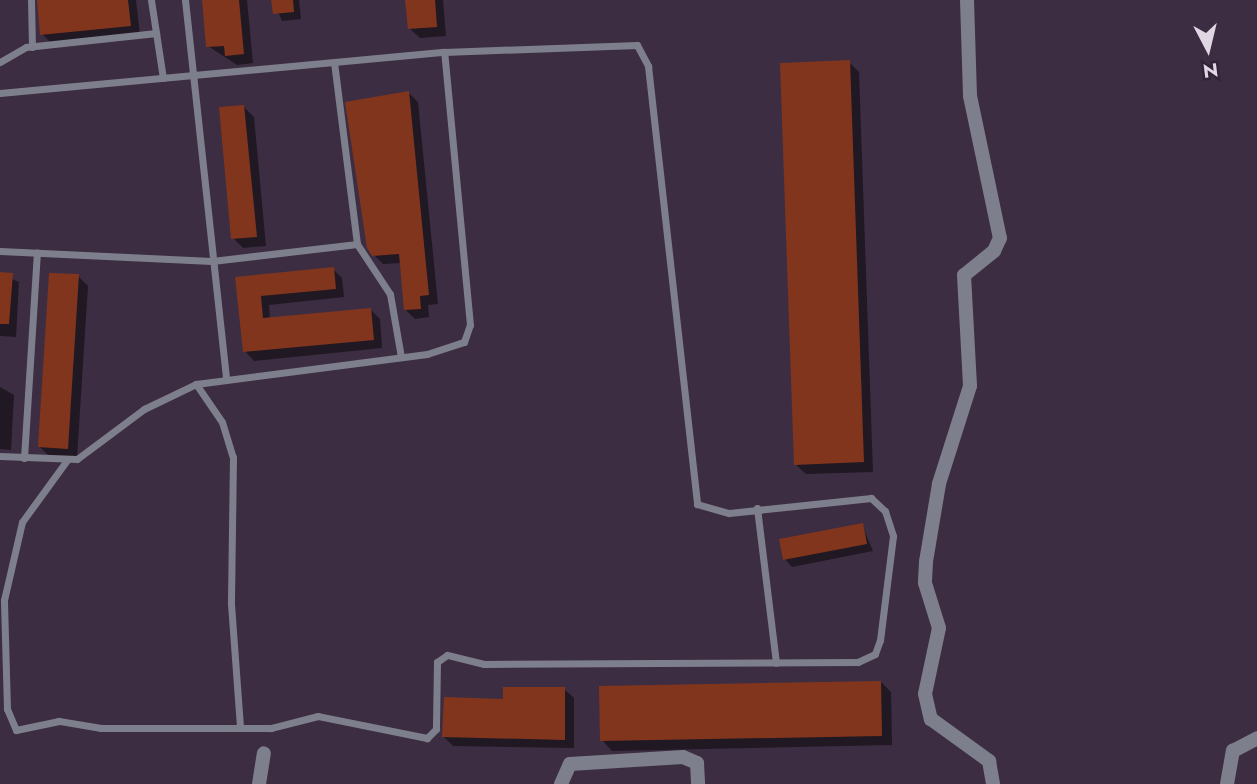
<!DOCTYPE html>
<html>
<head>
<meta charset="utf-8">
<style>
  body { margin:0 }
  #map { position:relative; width:1257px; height:784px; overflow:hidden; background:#3c2d43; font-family:Jost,sans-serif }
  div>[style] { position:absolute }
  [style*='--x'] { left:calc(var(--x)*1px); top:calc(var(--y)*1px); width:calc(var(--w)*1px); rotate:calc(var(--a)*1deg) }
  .shadow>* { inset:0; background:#0007 }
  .building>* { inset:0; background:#82351d }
  .lane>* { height:7px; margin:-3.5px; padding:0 3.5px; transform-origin:3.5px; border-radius:3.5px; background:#7e7f8c }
  .street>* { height:14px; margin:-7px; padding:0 7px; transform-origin:7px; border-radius:7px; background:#7e7f8c }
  span { translate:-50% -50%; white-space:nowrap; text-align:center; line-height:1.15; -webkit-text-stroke:5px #312338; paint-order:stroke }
  .north { position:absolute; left:1173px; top:14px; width:70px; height:70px; -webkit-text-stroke:5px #312338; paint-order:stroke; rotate:173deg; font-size:19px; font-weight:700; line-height:28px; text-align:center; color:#e0d6e4 }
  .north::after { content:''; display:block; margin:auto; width:24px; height:32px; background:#e0d6e4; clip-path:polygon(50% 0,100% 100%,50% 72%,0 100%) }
</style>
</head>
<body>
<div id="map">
  <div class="shadow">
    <div style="clip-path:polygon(38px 0,136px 0,140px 35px,52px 44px,42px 34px)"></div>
    <div style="clip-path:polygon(204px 0,247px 0,253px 63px,237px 65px,208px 46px)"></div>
    <div style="clip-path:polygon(273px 0,299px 0,301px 19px,282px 21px)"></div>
    <div style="clip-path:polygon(407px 0,443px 0,446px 36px,420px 38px,409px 28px)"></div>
    <div style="clip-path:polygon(849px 62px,859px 72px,873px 472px,806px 474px,795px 464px)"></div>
    <div style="clip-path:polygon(409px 93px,418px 102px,438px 304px,428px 305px,429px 317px,415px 319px,406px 310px,401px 263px,383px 264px,374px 255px)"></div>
    <div style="clip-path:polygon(244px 107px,254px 117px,266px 246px,243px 248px,233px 238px)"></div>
    <div style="clip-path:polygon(333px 269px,342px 278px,344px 297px,269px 305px,270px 319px,370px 309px,380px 319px,382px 348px,254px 361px,245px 351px,237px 278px)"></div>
    <div style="clip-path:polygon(0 274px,19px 282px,16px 337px,0 336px)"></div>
    <div style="clip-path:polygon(78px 276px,88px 286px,77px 458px,50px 457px,40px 447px)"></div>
    <div style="clip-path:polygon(0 387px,14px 395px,11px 450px,0 449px)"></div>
    <div style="clip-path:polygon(862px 525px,873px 551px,792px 567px,785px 559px)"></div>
    <div style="clip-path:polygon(881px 682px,891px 692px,892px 745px,612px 751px,602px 740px)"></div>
    <div style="clip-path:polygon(564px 689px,574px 698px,574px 748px,453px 746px,444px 737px,505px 701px)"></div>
  </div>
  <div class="building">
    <div style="clip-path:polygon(37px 0,128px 0,131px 26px,40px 35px)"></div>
    <div style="clip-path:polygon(202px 0,239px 0,244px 54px,225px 56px,224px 46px,206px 47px)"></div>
    <div style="clip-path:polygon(271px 0,293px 0,294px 12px,273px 14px)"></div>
    <div style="clip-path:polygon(405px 0,435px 0,437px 27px,408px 29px)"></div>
    <div style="clip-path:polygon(850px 60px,864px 462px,794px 465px,780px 63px)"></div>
    <div style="clip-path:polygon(409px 91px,429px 295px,420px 296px,421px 309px,404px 310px,399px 254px,372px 256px,367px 248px,345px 102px)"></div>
    <div style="clip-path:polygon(244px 105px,257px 237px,231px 239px,219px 107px)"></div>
    <div style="clip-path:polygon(334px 267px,336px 289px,261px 296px,263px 318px,371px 308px,374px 340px,243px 352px,235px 277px)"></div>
    <div style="clip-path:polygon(0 272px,13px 273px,9px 324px,0 324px)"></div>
    <div style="clip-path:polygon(49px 273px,79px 274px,68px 449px,38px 447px)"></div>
    <div style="clip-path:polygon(863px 523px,867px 544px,783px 560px,779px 539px)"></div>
    <div style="clip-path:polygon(881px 681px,882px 736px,600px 741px,599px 686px)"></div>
    <div style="clip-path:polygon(503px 687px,565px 687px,565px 740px,442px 737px,444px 697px,503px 699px)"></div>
  </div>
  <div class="lane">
    <div style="--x:31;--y:0;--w:47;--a:88.8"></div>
    <div style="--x:151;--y:0;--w:79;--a:81.3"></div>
    <div style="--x:185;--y:0;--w:379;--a:83.8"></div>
    <div style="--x:0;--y:62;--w:30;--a:-30"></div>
    <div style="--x:26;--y:47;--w:131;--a:-6.1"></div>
    <div style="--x:334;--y:62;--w:183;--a:82.8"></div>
    <div style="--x:357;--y:244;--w:60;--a:56.6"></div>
    <div style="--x:390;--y:294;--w:64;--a:80.1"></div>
    <div style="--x:0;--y:93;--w:446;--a:-5.3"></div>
    <div style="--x:444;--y:52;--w:193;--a:-2.1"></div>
    <div style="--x:637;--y:45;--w:24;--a:62"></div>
    <div style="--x:648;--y:66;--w:441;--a:83.6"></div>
    <div style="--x:697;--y:504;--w:33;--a:16"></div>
    <div style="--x:729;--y:513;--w:143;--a:-6"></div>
    <div style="--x:871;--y:498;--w:19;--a:43"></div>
    <div style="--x:885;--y:511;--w:26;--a:72"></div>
    <div style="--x:893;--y:536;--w:105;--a:97.1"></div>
    <div style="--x:880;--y:640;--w:15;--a:110"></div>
    <div style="--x:875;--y:654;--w:19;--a:155"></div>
    <div style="--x:858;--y:662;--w:374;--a:179.7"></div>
    <div style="--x:484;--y:664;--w:38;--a:-166"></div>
    <div style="--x:447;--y:655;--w:12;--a:145"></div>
    <div style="--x:437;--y:662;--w:67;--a:90.9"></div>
    <div style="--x:436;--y:729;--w:13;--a:135"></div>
    <div style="--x:427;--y:738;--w:111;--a:-168.6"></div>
    <div style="--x:318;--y:716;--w:49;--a:165.7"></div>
    <div style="--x:271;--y:728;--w:170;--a:180"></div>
    <div style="--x:101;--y:728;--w:43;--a:-170.5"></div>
    <div style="--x:59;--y:721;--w:44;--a:168.2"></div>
    <div style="--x:16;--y:730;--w:23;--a:-113"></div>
    <div style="--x:7;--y:709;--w:109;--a:-91.6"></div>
    <div style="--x:4;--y:600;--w:80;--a:-77"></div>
    <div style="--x:22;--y:522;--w:77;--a:-54"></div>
    <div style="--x:0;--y:251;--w:212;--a:2.7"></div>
    <div style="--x:212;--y:261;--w:146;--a:-6.7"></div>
    <div style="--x:196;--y:384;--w:46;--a:55.6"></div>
    <div style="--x:222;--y:422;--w:37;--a:73"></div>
    <div style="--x:233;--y:457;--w:147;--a:90.8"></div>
    <div style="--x:231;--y:604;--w:124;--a:85.8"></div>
    <div style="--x:0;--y:456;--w:77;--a:2.2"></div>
    <div style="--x:77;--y:459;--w:84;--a:-36.7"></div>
    <div style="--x:144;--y:409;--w:58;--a:-25.7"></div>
    <div style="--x:196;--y:384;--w:233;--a:-7.4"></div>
    <div style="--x:427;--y:354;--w:39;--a:-18"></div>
    <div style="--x:464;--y:342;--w:18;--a:-71"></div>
    <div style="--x:470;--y:325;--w:274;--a:-95.4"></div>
    <div style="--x:24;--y:458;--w:206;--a:-86.4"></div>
    <div style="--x:757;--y:508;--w:156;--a:83"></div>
  </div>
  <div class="street">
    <div style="--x:967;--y:0;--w:96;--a:88.2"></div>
    <div style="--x:970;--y:96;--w:145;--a:78.1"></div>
    <div style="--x:1000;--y:238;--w:14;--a:115"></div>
    <div style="--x:994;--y:251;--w:38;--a:141"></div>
    <div style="--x:964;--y:275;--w:111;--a:86.9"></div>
    <div style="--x:970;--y:386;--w:103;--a:107.6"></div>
    <div style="--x:939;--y:484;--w:79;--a:99.5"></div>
    <div style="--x:926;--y:562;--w:21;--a:93"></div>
    <div style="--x:925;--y:583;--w:47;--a:72.7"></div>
    <div style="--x:939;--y:628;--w:67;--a:102"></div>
    <div style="--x:925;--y:694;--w:26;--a:77"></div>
    <div style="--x:931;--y:719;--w:72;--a:35.9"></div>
    <div style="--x:989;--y:761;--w:23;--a:80"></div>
    <div style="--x:259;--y:784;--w:31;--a:-81"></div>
    <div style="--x:561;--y:784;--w:22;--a:-66"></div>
    <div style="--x:570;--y:764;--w:113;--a:-3.5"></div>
    <div style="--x:683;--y:757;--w:15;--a:23"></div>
    <div style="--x:697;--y:763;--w:21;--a:87"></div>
    <div style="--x:1227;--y:784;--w:34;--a:-80"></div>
    <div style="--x:1233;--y:751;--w:27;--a:-28"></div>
  </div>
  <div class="north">N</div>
</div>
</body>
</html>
